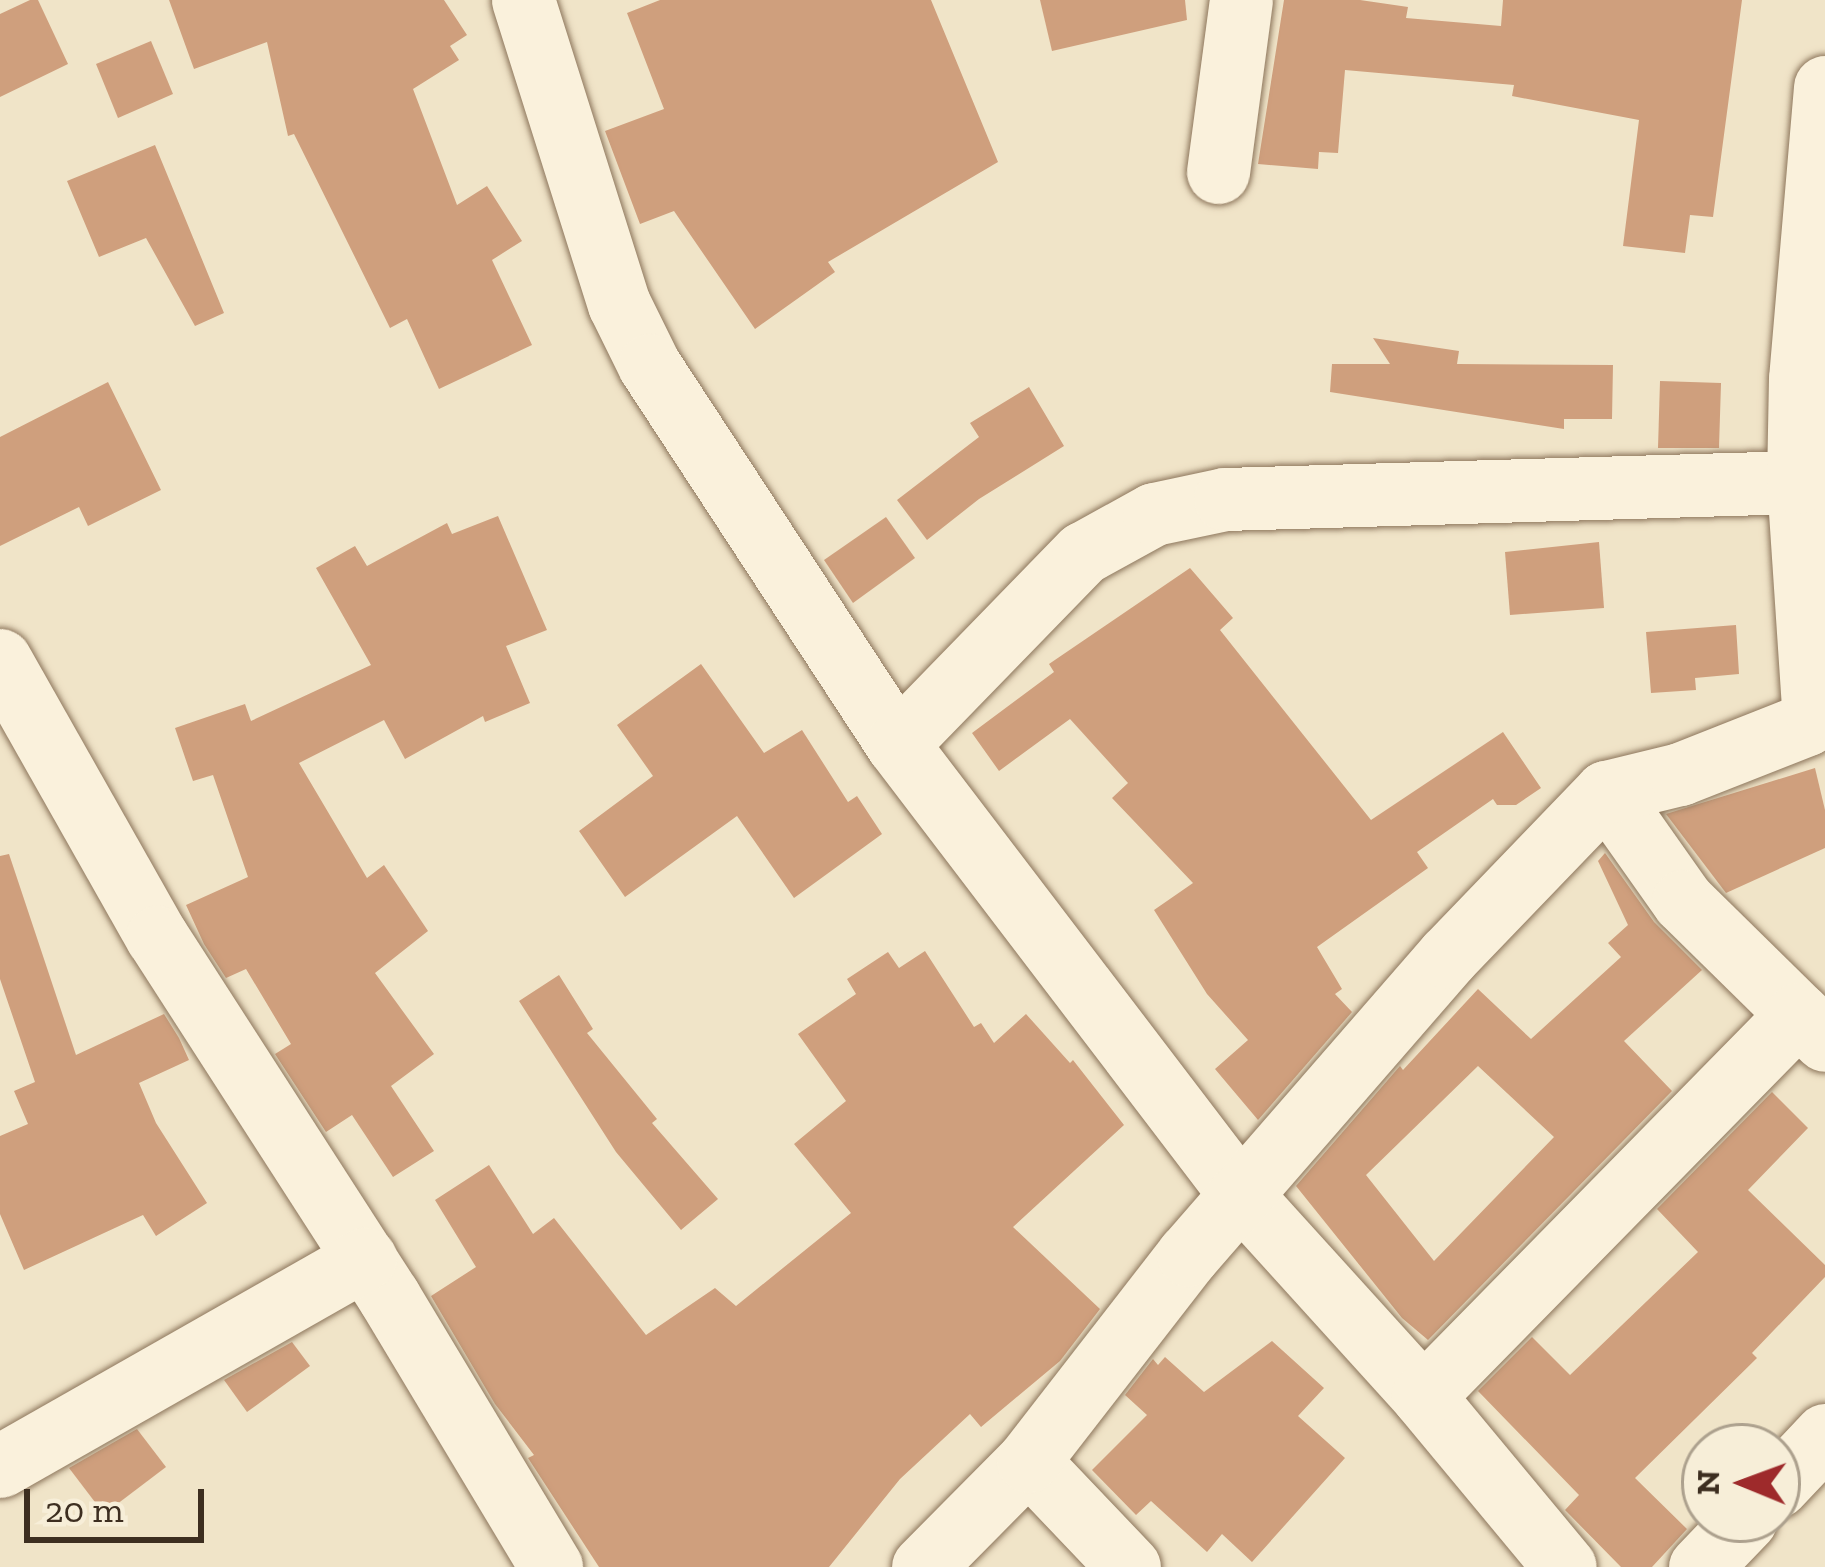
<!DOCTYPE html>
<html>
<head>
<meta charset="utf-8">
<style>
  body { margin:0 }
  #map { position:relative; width:1825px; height:1567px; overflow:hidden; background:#f0e4c8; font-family:"Zilla Slab",serif }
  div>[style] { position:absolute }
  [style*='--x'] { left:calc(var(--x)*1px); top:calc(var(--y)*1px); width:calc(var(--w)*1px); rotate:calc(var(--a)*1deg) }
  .building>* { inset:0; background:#cf9f7d }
  .roads { filter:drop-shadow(0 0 3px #8d765c) drop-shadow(0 0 3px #8d765c) }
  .minor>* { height:63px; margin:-31.5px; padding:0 31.5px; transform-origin:31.5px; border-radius:31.5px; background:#faf1dc }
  span { translate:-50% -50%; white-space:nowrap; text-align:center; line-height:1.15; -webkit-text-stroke:9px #f7eed8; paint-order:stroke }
  .north { position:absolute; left:1681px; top:1423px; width:120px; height:120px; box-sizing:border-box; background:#f7eed8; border:3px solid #ada18e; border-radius:50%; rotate:271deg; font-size:33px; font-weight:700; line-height:48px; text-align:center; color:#3d2e20 }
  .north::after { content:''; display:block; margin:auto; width:42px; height:54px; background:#9e2a2b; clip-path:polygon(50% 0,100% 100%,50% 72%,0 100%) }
  .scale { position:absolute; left:24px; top:1489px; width:180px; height:54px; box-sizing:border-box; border:6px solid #3d2e20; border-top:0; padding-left:15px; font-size:36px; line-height:42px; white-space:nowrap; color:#3d2e20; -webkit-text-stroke:9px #f7eed8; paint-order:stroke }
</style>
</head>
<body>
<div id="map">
  <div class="building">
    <div style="clip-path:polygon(30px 0,38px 0,68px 64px,0 97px,0 14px)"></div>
    <div style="clip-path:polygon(169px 0,444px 0,467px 35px,450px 46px,459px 60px,413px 89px,457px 205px,487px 186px,522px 241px,492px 260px,532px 345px,439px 389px,407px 319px,390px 328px,294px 134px,288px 136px,267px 42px,194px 69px)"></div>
    <div style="clip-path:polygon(660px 0,931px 0,998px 162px,828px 262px,835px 272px,755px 329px,674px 211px,640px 224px,605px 131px,664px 109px,627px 13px)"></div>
    <div style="clip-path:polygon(1040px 0,1185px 0,1187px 20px,1052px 51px)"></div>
    <div style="clip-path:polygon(1284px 0,1360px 0,1408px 7px,1406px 18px,1501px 26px,1503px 0,1742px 0,1713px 217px,1690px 215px,1685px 253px,1623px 246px,1639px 120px,1512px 96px,1514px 85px,1345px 70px,1338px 153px,1319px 152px,1318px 169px,1258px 164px)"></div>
    <div style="clip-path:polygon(151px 41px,173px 94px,118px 118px,96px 64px)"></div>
    <div style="clip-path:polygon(155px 145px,224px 313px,195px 326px,146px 238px,99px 257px,67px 181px)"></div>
    <div style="clip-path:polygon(1373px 338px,1459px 351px,1457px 364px,1613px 365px,1612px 419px,1564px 419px,1564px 429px,1330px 392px,1332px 364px,1390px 364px)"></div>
    <div style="clip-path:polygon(1660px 381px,1721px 383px,1719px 448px,1658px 448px)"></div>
    <div style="clip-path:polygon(108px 382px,161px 490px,88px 526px,79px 507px,0 546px,0 437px)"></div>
    <div style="clip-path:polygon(1029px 387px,1064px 446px,979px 499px,927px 540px,897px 500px,979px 437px,970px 423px)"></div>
    <div style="clip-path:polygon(498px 516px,547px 630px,506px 646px,530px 703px,485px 722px,483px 716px,405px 759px,384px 720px,299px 763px,367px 878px,384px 865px,428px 931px,375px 973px,434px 1054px,391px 1086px,434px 1151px,393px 1177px,352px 1115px,326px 1132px,275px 1054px,291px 1044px,246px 969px,226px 978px,204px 944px,186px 905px,248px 877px,213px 775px,193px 781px,175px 728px,245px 704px,251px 721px,371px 665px,316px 568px,355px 546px,367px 566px,447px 523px,452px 534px)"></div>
    <div style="clip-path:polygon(886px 517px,915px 558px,853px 603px,824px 560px)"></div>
    <div style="clip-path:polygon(1599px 542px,1604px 608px,1510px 615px,1505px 552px)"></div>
    <div style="clip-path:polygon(1190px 568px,1233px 618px,1220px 630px,1371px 820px,1503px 732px,1541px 788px,1516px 805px,1497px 805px,1493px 799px,1417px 852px,1428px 868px,1317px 947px,1342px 989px,1335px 994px,1352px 1012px,1258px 1120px,1215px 1069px,1248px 1040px,1207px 994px,1154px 910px,1193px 883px,1112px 798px,1128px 783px,1070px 719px,999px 771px,972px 733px,1054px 672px,1049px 664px)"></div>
    <div style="clip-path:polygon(1736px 625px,1739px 674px,1695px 678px,1696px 690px,1651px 693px,1646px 632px)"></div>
    <div style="clip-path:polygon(701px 664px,764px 753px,802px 730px,848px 802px,857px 796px,882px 834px,794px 898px,737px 816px,625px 897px,579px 831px,653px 776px,617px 725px)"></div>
    <div style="clip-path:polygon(1815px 768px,1825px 810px,1825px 848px,1726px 893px,1666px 814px)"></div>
    <div style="clip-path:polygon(evenodd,1605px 853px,1654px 922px,1702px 970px,1624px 1041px,1672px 1091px,1428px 1340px,1402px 1318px,1296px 1186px,1400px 1066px,1403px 1070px,1478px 989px,1531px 1039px,1621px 957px,1608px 943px,1628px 925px,1598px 861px,1605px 853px,1478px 1066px,1554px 1137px,1434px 1261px,1366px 1175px,1478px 1066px)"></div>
    <div style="clip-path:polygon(9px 854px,76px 1055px,164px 1014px,179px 1038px,189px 1060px,139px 1083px,156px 1123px,207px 1203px,156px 1236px,143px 1215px,24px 1270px,0 1214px,0 1136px,28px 1124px,14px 1091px,35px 1082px,0 979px,0 856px)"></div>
    <div style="clip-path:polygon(925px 951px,974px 1027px,981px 1023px,994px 1043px,1026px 1014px,1070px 1063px,1073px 1060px,1124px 1125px,1013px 1227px,1100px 1309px,1060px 1361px,981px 1427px,970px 1414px,900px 1479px,829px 1567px,599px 1567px,528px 1458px,534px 1455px,495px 1404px,431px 1296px,476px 1267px,435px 1200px,489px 1165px,533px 1234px,554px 1218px,646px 1335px,715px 1288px,736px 1306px,851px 1213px,794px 1144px,846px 1101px,798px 1034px,856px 994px,847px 979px,888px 952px,899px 968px)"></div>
    <div style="clip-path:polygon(559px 975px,593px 1029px,587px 1033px,657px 1119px,652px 1123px,718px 1199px,681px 1230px,616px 1152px,519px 1001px)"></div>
    <div style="clip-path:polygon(1772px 1092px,1808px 1128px,1748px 1190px,1825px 1265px,1825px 1277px,1752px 1353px,1757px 1358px,1635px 1478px,1687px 1529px,1652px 1567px,1621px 1567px,1565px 1510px,1579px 1495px,1478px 1391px,1532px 1337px,1570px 1375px,1698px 1252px,1657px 1209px)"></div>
    <div style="clip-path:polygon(1272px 1341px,1324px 1388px,1298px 1416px,1345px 1458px,1252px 1562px,1222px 1534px,1207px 1552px,1151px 1501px,1136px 1515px,1092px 1470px,1147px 1415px,1125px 1395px,1153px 1359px,1158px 1365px,1165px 1357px,1204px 1392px)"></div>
    <div style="clip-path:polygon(292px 1342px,310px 1366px,247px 1412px,224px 1380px)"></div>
    <div style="clip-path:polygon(137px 1429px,166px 1467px,104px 1514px,69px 1468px)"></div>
  </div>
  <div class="roads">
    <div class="minor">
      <div style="--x:523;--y:0;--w:319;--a:72.5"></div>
      <div style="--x:619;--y:304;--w:68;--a:63.8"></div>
      <div style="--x:649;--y:365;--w:453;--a:56.8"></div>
      <div style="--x:897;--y:744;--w:566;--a:52.68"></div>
      <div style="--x:1240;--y:1194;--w:273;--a:47.8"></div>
      <div style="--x:1423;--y:1396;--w:222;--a:50.3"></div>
      <div style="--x:1218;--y:172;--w:174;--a:-82.4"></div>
      <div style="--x:0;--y:660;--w:318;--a:60.5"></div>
      <div style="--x:157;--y:937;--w:428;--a:57.2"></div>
      <div style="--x:389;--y:1297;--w:315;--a:59"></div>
      <div style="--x:897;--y:744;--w:267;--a:-45.8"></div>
      <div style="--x:1083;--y:553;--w:81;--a:-28.8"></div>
      <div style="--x:1154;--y:514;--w:73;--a:-11.9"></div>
      <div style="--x:1225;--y:499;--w:573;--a:-1.7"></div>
      <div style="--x:1606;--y:792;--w:133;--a:54.8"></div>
      <div style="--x:1683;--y:901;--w:161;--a:44.5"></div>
      <div style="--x:1423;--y:1396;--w:535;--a:-45.53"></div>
      <div style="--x:1798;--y:1014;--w:37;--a:44"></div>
      <div style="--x:0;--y:1466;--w:420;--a:-29.6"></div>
      <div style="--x:1777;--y:1486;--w:70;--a:-46.7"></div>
      <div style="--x:923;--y:1567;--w:149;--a:-45.3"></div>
      <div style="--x:1129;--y:1567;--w:146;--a:-133.6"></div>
      <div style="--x:1028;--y:1461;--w:261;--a:-52.2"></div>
      <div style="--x:1188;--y:1255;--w:395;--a:-49"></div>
      <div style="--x:1447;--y:957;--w:229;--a:-46.1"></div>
      <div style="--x:1606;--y:792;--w:76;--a:-13.7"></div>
      <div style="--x:1680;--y:774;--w:136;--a:-21.5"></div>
      <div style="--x:1807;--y:724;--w:18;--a:-71"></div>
      <div style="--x:1813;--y:707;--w:225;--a:-93.8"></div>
      <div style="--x:1798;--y:482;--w:103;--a:-88.9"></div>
      <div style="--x:1800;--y:379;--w:293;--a:-85.1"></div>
      <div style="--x:1700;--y:1567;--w:66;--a:-46.2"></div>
    </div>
  </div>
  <div class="north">N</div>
  <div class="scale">20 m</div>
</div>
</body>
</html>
